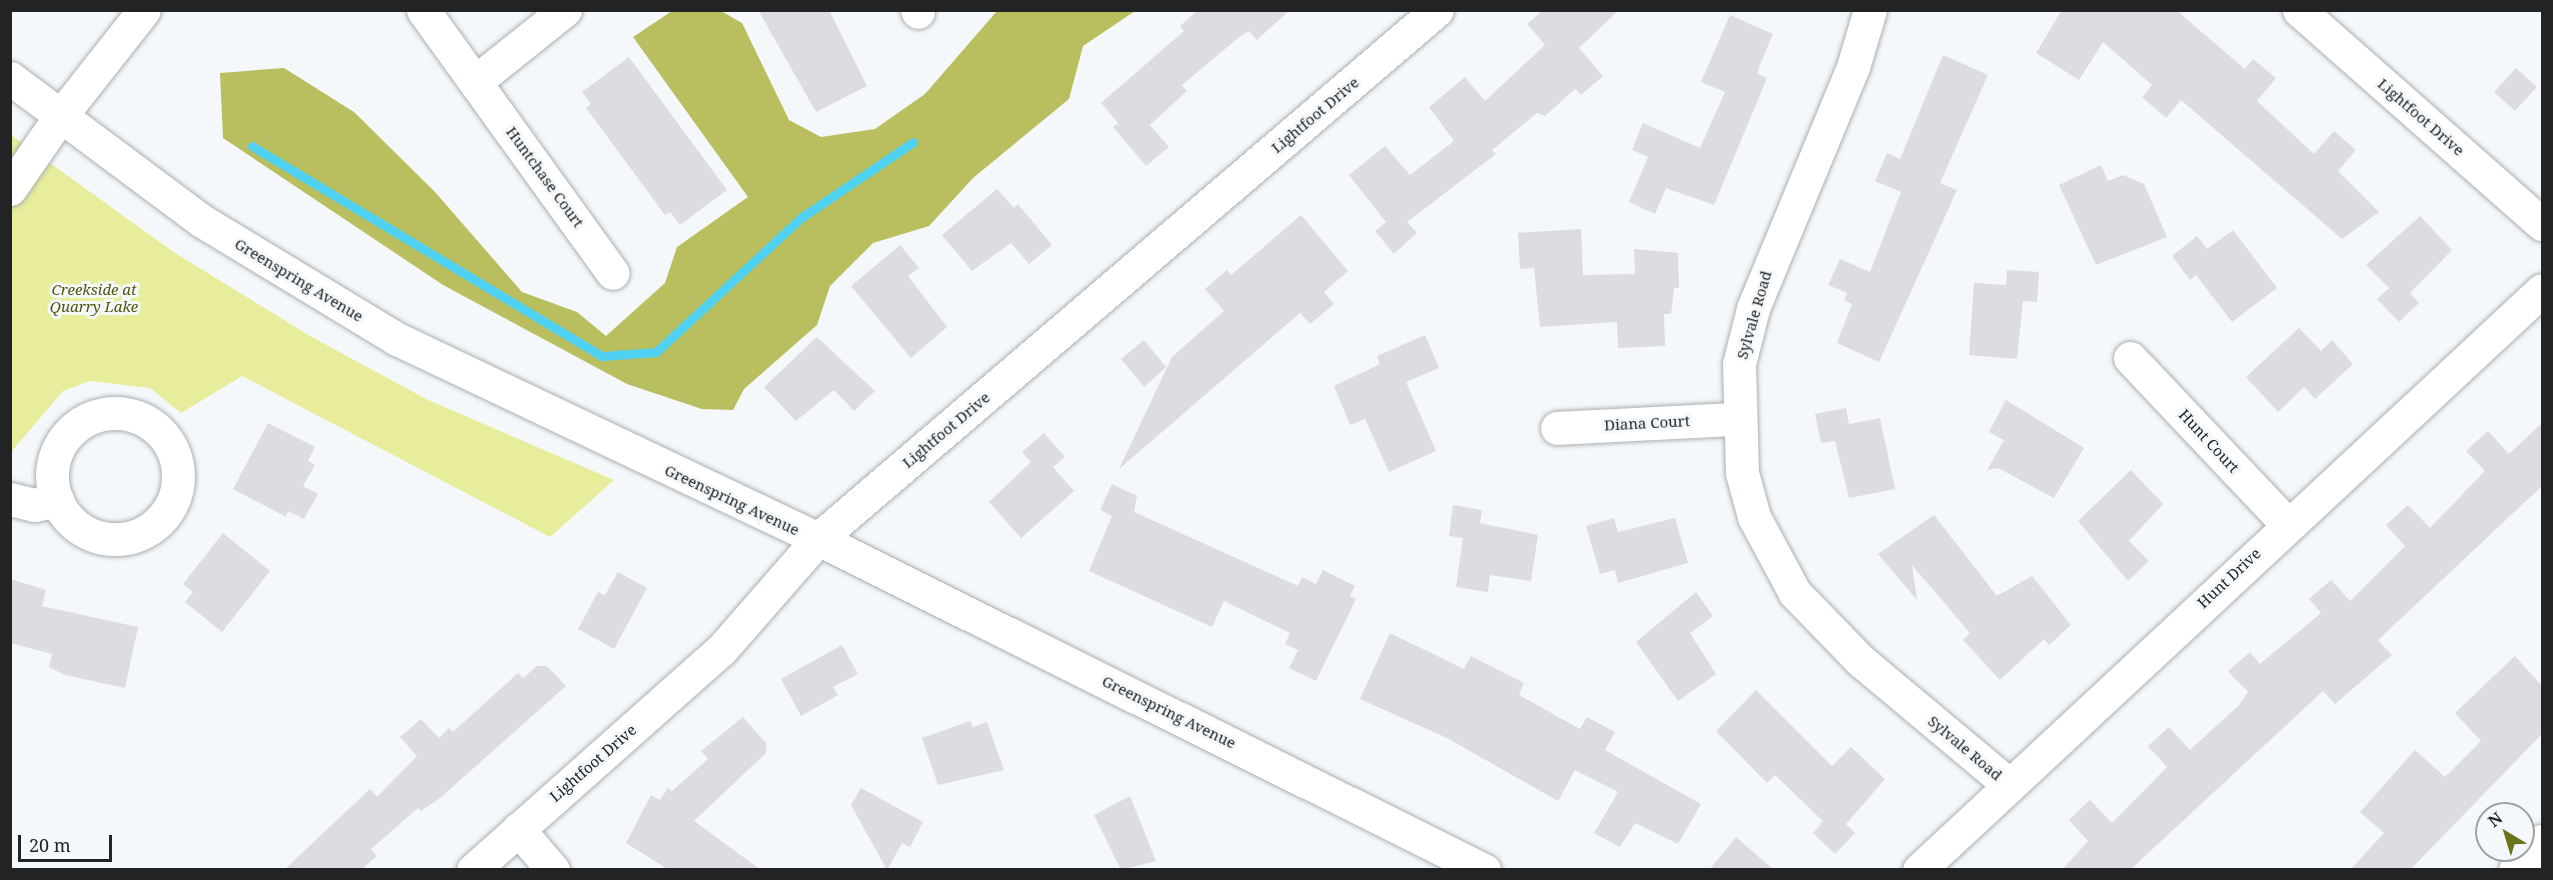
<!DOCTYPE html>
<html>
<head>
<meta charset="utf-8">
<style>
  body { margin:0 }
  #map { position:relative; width:2553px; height:880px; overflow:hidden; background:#f4f8fb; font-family:"Noto Serif",serif }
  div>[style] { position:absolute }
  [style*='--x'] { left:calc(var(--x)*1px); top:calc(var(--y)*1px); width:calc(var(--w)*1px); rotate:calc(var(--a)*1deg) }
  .green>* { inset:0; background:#e7ed9a }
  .forest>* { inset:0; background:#b9be5e }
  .stream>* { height:9px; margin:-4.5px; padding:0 4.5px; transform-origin:4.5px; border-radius:4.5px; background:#4fd1f1 }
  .building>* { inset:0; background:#dddce1 }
  .roads { filter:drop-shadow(0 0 2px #abafb2) drop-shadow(0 0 2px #abafb2) }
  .minor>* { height:33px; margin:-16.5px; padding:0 16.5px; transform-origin:16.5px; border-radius:16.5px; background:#fff }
  .minor>.ring { margin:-16.5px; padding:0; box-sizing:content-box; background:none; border:33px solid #fff; border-radius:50% }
  .tertiary>* { height:33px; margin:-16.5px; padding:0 16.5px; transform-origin:16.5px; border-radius:16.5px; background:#fff }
  .secondary>* { height:33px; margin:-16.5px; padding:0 16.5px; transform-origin:16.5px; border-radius:16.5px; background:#fff }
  span { translate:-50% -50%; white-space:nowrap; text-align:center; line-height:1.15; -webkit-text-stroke:6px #f4f8fb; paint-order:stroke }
  .street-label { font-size:15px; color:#212324 }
  .park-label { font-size:15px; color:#52550b; font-style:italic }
  .frame { position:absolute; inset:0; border:12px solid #212324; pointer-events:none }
  .north { position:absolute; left:2475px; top:802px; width:60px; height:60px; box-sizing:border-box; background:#f4f8fb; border:2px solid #a0a3a5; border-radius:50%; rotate:322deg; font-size:16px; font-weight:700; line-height:24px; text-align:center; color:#212324 }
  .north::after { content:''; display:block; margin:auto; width:21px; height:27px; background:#6a721a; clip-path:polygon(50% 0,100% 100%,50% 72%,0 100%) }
  .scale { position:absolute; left:18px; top:835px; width:94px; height:27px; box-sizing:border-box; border:3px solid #212324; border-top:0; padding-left:8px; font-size:18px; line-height:21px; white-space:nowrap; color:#212324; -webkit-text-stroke:4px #f4f8fb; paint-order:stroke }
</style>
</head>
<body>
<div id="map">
  <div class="green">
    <div style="clip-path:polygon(11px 135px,175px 253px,310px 336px,428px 400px,614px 480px,550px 537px,242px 376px,181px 413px,150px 388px,90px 381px,63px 391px,11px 452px)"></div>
  </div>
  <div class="forest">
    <div style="clip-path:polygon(672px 11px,721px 11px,742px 23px,789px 120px,821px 137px,875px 129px,925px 94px,997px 11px,1135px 11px,1083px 46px,1069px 99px,973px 178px,929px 226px,873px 243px,830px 286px,817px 325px,744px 389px,733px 410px,702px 409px,627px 384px,443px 285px,223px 138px,220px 73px,284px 68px,354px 112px,435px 192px,522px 292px,577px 312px,606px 336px,665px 283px,677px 247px,748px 197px,633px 37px)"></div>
  </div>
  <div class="stream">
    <div style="--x:252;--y:146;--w:408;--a:31"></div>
    <div style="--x:602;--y:356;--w:54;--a:-4.2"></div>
    <div style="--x:656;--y:352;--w:199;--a:-42.8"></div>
    <div style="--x:802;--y:217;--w:134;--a:-34"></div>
  </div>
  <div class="building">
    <div style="clip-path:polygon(758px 10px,829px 10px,867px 86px,816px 112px)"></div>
    <div style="clip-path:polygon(1198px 10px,1290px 10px,1257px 40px,1249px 31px,1238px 38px,1182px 85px,1187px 91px,1150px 125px,1169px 147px,1146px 166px,1113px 127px,1118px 123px,1101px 103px,1184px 31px,1180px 26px)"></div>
    <div style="clip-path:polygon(1543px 10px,1619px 10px,1579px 48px,1603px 76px,1581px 95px,1575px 89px,1545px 116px,1537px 113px,1492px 150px,1496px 154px,1407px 222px,1417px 233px,1394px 254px,1375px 231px,1386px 222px,1349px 175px,1385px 146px,1410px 175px,1454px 141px,1429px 107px,1465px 77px,1485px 101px,1545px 45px,1527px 24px)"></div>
    <div style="clip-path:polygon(2062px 10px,2176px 10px,2245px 69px,2253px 59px,2276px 78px,2257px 101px,2314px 154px,2334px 131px,2356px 150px,2338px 171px,2379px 212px,2342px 239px,2181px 100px,2166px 118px,2142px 97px,2152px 85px,2103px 42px,2079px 80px,2036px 53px)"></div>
    <div style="clip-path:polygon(1730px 15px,1773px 34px,1759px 67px,1758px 74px,1767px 78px,1714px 205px,1666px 188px,1655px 214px,1629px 202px,1648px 157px,1632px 150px,1643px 123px,1700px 148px,1725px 92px,1701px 82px)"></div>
    <div style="clip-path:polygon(1943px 55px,1988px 75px,1940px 183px,1957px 190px,1879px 362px,1837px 343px,1852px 304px,1844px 300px,1847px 293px,1828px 285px,1840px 259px,1870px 272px,1901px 192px,1875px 181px,1887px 153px,1900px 159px)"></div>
    <div style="clip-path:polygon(629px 57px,727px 190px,680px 225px,670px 212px,665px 215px,586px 108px,591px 104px,582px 92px)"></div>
    <div style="clip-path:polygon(2516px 68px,2537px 87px,2515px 111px,2494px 92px)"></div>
    <div style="clip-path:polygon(2101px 165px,2108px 181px,2123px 175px,2144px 184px,2167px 237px,2096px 265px,2059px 185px)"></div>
    <div style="clip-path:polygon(997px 189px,1014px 208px,1018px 204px,1052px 245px,1029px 264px,1011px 243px,972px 271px,942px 235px)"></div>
    <div style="clip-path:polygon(1301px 215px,1348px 271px,1324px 292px,1334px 304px,1310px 324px,1300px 313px,1119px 469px,1172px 357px,1224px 311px,1205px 289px,1227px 270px,1231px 275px)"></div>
    <div style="clip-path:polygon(2420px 216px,2452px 250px,2410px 293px,2419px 303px,2399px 322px,2377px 299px,2389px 288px,2366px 265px)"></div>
    <div style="clip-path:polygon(1581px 229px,1583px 275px,1635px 274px,1634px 249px,1678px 253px,1679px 288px,1674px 288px,1671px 314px,1664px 314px,1665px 346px,1618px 348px,1617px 322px,1540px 327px,1534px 268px,1520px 269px,1518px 233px)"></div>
    <div style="clip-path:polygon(2233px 230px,2277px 288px,2232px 322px,2196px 275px,2190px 280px,2172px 256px,2197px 236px,2207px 249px)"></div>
    <div style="clip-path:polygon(900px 245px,919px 268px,908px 276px,947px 327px,911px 358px,851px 286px)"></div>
    <div style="clip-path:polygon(2007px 270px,2039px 272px,2037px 302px,2023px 301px,2017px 359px,1969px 355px,1974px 283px,2006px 285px)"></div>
    <div style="clip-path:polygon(2299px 328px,2321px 351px,2332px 340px,2353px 364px,2315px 399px,2304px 387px,2278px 412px,2246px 377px)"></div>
    <div style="clip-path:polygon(1425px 335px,1439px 368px,1406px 382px,1436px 451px,1389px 472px,1365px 419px,1350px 425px,1334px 386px,1380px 364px,1377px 356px)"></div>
    <div style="clip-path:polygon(817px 337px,875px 391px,854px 411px,834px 390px,796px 421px,764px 387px)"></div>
    <div style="clip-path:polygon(1144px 340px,1166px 367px,1144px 387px,1121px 359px)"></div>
    <div style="clip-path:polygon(2006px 400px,2084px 448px,2054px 498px,1998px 468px,1987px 470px,2004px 440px,1989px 432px)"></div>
    <div style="clip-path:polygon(1846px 408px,1849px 424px,1880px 418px,1895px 489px,1849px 498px,1835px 441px,1821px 443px,1815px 414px)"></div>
    <div style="clip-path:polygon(268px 423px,315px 447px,308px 461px,315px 465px,303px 486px,318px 494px,304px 519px,288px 511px,286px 517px,233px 489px)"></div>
    <div style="clip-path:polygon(2542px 423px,2542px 486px,2378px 640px,2392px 655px,2335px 704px,2323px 691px,2130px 870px,2062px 870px,2088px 841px,2069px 820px,2090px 800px,2112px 823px,2167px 767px,2148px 746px,2169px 727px,2190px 750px,2239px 705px,2248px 692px,2228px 671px,2250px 652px,2260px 664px,2321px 613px,2309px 599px,2331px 580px,2350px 601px,2405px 546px,2386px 525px,2408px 505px,2430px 528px,2485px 471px,2466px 451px,2488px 431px,2509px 454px)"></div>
    <div style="clip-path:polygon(1044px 433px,1065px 457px,1053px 467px,1074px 491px,1021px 538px,989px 502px,1031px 462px,1022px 452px)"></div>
    <div style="clip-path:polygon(2131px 470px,2163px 504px,2129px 541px,2149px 561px,2128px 581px,2078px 521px)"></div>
    <div style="clip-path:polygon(1112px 484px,1137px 496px,1134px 512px,1298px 586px,1302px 577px,1316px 584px,1323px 570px,1355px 586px,1350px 596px,1356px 599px,1316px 681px,1289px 668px,1298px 650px,1285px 644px,1290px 633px,1224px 601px,1212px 627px,1089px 571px,1112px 516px,1100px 510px)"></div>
    <div style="clip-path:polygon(1453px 505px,1482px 510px,1480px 523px,1538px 535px,1531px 581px,1490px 575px,1488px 592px,1456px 587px,1463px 538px,1449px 536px)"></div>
    <div style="clip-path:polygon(1934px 515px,1997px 596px,2032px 576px,2071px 625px,2049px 645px,2044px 639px,2000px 680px,1963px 640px,1970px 633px,1912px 565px,1917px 600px,1878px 554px)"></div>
    <div style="clip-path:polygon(1614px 518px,1618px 532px,1675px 518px,1688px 563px,1618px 583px,1615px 570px,1600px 574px,1586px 526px)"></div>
    <div style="clip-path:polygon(223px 533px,270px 571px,222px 632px,185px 602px,193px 592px,183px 584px)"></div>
    <div style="clip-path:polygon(618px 572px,647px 588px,614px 649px,578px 629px,598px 592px,605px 595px)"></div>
    <div style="clip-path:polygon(10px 579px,46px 590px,42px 606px,138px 627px,125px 688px,65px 675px,49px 667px,52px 654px,10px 643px)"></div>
    <div style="clip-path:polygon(1696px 592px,1713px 616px,1690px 633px,1716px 674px,1678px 701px,1636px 642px)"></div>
    <div style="clip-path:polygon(1390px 633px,1464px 669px,1471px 656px,1524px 683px,1519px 695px,1580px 729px,1587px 717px,1615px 732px,1605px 750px,1701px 804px,1678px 844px,1635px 823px,1620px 847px,1594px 833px,1618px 792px,1575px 770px,1558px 801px,1447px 738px,1360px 699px)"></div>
    <div style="clip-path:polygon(842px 645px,858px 674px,833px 687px,838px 695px,801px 716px,781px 679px)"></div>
    <div style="clip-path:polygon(2515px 656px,2542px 686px,2542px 734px,2410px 870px,2350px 870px,2384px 833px,2360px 812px,2415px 750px,2445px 777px,2481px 741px,2455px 713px)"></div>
    <div style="clip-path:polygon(537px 666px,547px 666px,566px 686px,440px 798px,421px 811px,418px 808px,371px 849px,377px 856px,361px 870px,284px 870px,370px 789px,377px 797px,417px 756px,400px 737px,421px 719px,439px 738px,449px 728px,453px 732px,518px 673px,523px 678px)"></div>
    <div style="clip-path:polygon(1756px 690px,1832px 766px,1851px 747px,1885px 779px,1846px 824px,1855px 833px,1835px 854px,1813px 833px,1823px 821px,1775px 775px,1767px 783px,1716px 731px)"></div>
    <div style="clip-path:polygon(743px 717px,766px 743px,766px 753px,694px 821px,761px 870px,669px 870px,626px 843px,651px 795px,660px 800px,668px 788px,672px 791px,708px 759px,701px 751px)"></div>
    <div style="clip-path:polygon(970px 721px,973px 727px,987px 722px,1004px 770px,938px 785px,922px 738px)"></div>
    <div style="clip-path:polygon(861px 788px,923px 822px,910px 847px,902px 843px,887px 870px,851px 805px)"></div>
    <div style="clip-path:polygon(1130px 796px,1156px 861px,1121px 870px,1094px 815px)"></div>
    <div style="clip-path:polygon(1736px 837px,1774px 870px,1709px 870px)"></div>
  </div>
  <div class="roads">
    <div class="minor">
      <div style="--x:423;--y:10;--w:324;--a:54.2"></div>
      <div style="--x:917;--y:10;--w:2;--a:63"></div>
      <div style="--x:1870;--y:10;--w:59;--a:106.6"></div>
      <div style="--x:1853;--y:67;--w:262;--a:112.5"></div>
      <div style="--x:1753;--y:309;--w:57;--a:104.3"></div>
      <div style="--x:1739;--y:364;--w:109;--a:88.4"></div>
      <div style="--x:1742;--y:473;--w:46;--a:74.7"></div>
      <div style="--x:1754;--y:517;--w:86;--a:61.7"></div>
      <div style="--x:1795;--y:593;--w:95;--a:45.9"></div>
      <div style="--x:1861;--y:661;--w:192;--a:39.9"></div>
      <div style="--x:2299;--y:10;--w:324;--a:41.4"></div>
      <div style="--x:476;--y:81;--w:114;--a:-38.6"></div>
      <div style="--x:10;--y:189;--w:86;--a:-55.4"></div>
      <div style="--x:2130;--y:358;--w:228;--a:46.6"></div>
      <div class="ring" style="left:52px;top:413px;width:93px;height:93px"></div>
      <div style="--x:1557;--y:428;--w:180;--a:-2.9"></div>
      <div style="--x:10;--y:499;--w:25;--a:14"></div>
      <div style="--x:34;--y:505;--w:24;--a:-12"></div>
      <div style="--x:518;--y:829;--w:54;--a:49.5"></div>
      <div style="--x:473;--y:870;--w:333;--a:-41.6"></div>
      <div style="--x:722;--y:649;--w:146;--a:-48.9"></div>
      <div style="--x:818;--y:539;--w:814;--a:-40.52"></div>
      <div style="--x:1919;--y:870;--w:851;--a:-42.95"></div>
      <div style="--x:2515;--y:870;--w:40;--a:-47"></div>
    </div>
    <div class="tertiary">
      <div style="--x:59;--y:118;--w:137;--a:-51.8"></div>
    </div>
    <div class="secondary">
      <div style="--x:10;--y:78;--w:239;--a:36.7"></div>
      <div style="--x:202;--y:221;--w:228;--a:31.2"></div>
      <div style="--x:397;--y:339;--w:466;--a:25.4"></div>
      <div style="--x:818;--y:539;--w:744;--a:26.43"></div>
    </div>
  </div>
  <div class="street-label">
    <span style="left:1315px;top:115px;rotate:-40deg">Lightfoot Drive</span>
    <span style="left:2421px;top:117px;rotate:41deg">Lightfoot Drive</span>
    <span style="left:545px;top:177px;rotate:54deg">Huntchase Court</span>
    <span style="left:299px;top:280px;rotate:31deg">Greenspring Avenue</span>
    <span style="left:1754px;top:315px;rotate:-74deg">Sylvale Road</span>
    <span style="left:1647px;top:423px;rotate:-3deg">Diana Court</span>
    <span style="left:946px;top:430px;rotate:-40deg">Lightfoot Drive</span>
    <span style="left:2209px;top:441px;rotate:47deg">Hunt Court</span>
    <span style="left:732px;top:500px;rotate:25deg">Greenspring Avenue</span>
    <span style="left:2229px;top:578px;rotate:-43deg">Hunt Drive</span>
    <span style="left:1169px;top:712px;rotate:26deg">Greenspring Avenue</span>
    <span style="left:1965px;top:748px;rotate:40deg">Sylvale Road</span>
    <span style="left:593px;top:763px;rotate:-41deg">Lightfoot Drive</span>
  </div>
  <div class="park-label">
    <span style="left:94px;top:298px">Creekside at<br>Quarry Lake</span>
  </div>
  <div class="frame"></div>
  <div class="north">N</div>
  <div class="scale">20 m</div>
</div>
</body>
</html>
